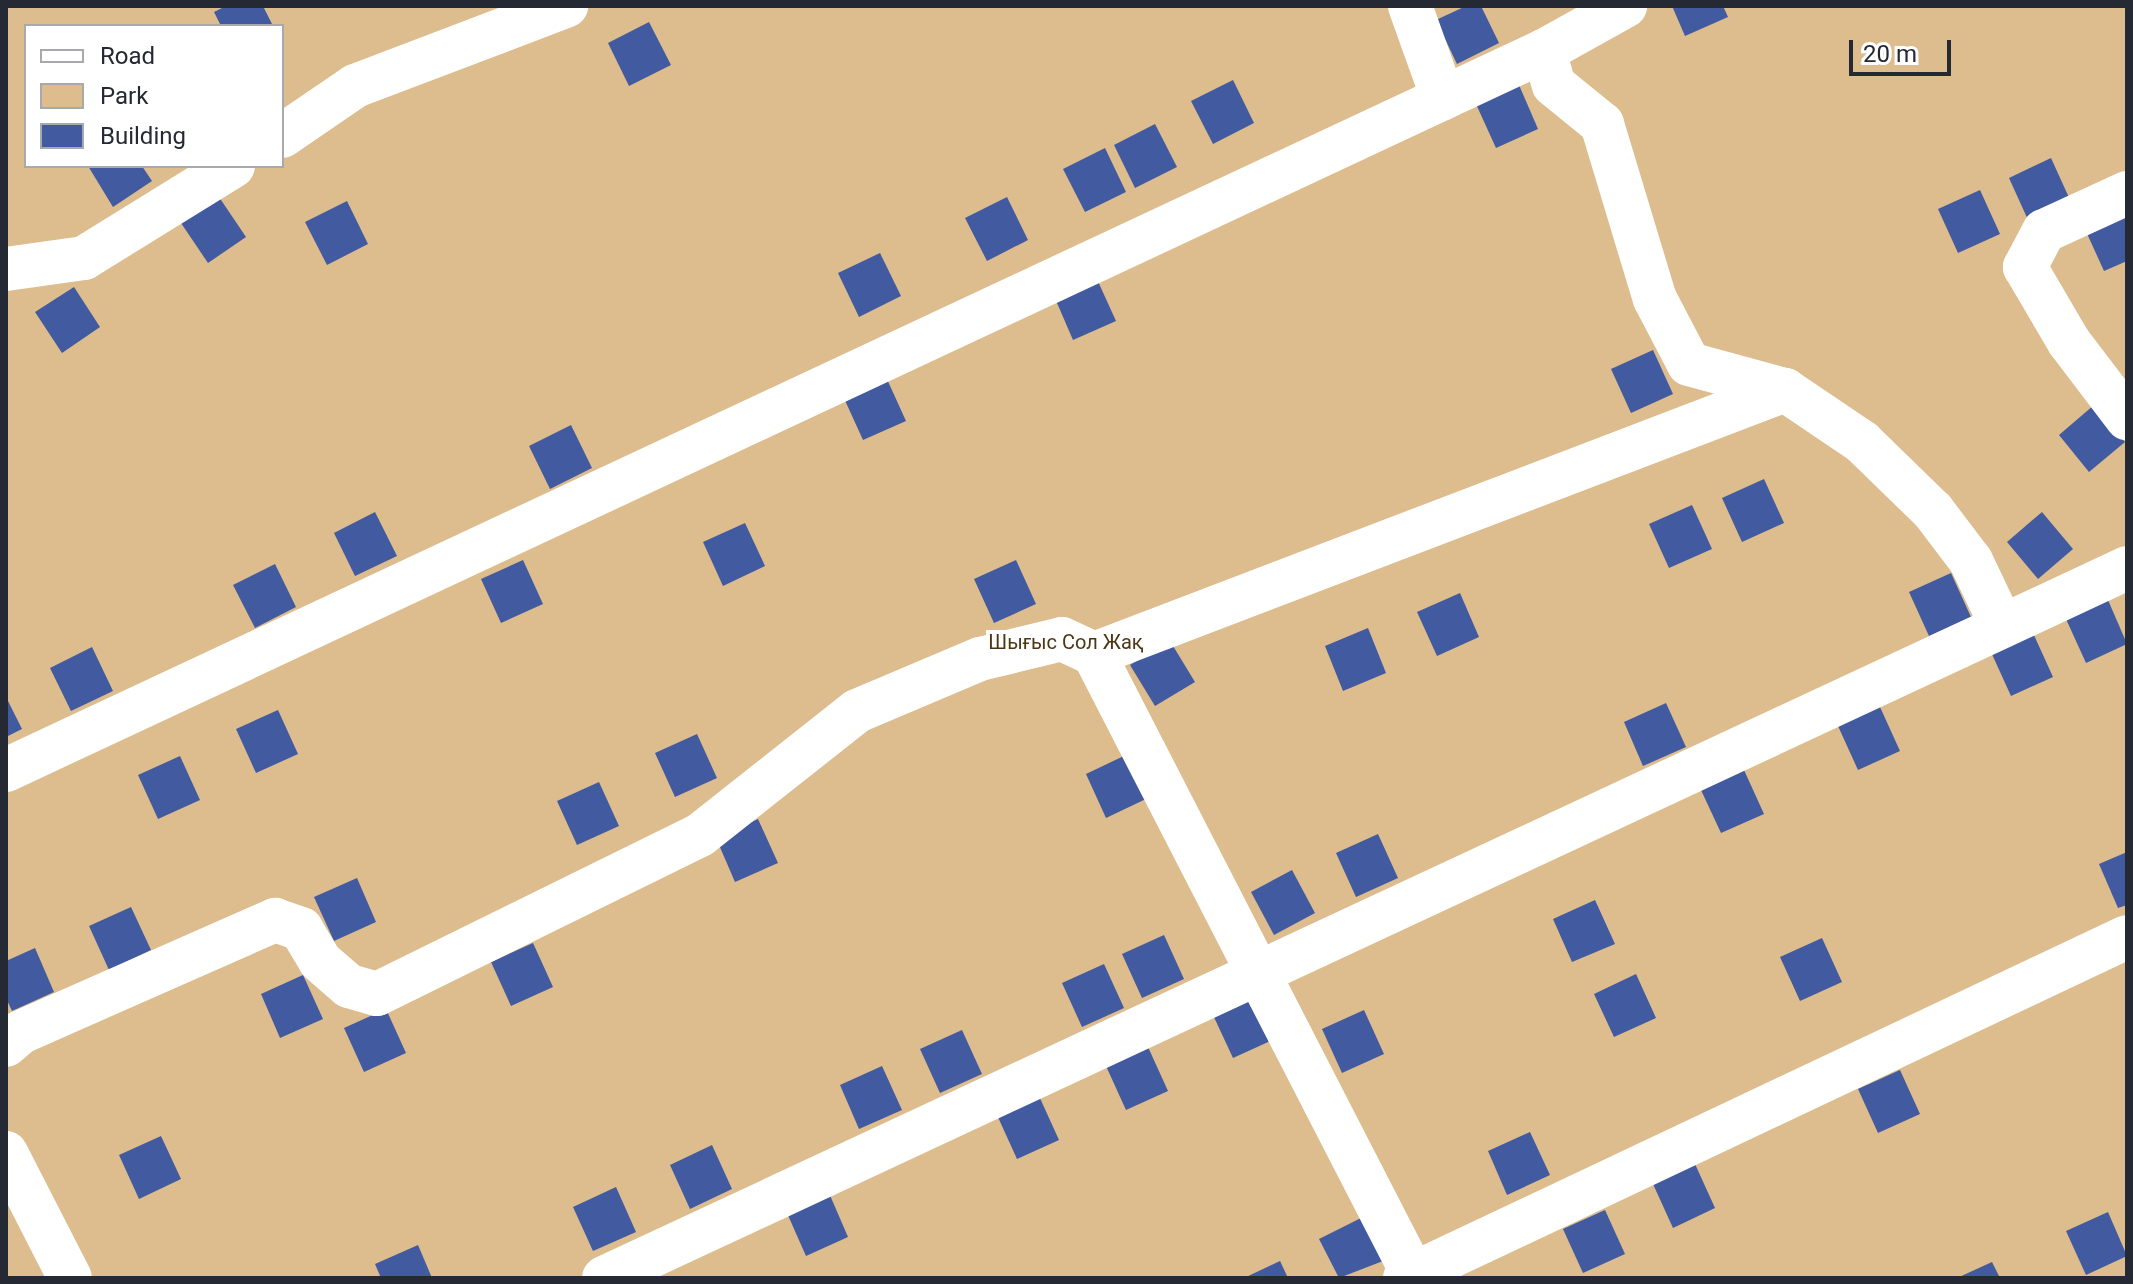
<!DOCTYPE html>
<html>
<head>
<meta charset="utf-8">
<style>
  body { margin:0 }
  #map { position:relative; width:2133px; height:1284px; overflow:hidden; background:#d8e4fe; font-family:Roboto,sans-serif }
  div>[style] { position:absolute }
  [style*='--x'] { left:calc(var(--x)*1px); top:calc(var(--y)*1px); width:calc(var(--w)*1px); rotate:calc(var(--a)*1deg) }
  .green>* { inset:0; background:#ddbc8d }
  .building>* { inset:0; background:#415aa0 }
  .minor>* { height:44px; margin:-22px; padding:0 22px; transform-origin:22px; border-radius:22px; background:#fff }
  span { translate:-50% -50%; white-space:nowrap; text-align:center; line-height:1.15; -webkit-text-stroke:8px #fff; paint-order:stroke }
  .park-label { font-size:20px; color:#4c3614 }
  .frame { position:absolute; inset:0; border:8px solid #252933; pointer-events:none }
  .legend { position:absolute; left:24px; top:24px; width:260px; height:144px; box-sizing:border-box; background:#fff; border:2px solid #a8a9ad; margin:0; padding:10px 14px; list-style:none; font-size:24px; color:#252933 }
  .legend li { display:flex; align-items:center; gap:16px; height:40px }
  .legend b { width:40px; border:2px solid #a8a9ad }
  .scale { position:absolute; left:1849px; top:40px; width:102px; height:36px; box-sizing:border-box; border:4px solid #252933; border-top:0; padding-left:10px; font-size:24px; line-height:28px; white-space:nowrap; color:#252933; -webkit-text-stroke:6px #fff; paint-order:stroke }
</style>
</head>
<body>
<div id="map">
  <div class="green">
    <div style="clip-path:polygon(evenodd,6px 6px,2127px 6px,2127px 1278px,6px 1278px,6px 6px,26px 26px,282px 26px,282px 166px,26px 166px,26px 26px)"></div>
  </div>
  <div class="building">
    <div style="clip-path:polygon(226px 6px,263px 6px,273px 26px,221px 26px,214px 12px)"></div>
    <div style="clip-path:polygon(1466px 6px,1481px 6px,1499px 43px,1457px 64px,1436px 20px)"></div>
    <div style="clip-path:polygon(1672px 6px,1723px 6px,1728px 17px,1685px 36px)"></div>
    <div style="clip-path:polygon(649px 22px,671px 65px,629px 86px,608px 43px)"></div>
    <div style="clip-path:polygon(1233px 80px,1254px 123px,1213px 144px,1191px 101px)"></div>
    <div style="clip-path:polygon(1519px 85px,1538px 129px,1496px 148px,1476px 104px)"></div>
    <div style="clip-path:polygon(1155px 124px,1177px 167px,1135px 188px,1114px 145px)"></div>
    <div style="clip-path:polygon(1105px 148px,1126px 192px,1085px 212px,1063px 169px)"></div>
    <div style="clip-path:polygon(2051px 158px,2071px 202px,2029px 222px,2009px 178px)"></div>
    <div style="clip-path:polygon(88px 166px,142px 166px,152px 181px,113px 207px)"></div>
    <div style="clip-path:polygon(1980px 190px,2000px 234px,1958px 253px,1938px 209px)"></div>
    <div style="clip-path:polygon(219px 197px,246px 237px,208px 263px,181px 223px)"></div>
    <div style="clip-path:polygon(1007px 197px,1028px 240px,987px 261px,965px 218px)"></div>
    <div style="clip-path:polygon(347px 201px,368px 244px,327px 265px,305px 222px)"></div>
    <div style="clip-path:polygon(2127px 208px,2127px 261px,2104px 271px,2084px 227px)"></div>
    <div style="clip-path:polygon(880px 253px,901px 296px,859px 317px,838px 273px)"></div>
    <div style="clip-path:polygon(1096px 277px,1116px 321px,1073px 340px,1054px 296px)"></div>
    <div style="clip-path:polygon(74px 287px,100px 327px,62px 353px,35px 312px)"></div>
    <div style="clip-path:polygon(1653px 350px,1673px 394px,1631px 413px,1611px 369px)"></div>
    <div style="clip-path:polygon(886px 377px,906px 421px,863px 440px,843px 396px)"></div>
    <div style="clip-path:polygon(2094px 405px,2125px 442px,2089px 472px,2059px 435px)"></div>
    <div style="clip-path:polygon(571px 425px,592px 468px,550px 489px,529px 446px)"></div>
    <div style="clip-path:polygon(1764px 479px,1784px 523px,1742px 542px,1722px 498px)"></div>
    <div style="clip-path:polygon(1692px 505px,1712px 549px,1669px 568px,1649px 524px)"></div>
    <div style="clip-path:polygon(375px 512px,397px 556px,355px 576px,334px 533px)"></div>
    <div style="clip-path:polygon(2042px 512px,2073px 549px,2038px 579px,2007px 542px)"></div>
    <div style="clip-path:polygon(745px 523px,765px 566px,723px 586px,703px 542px)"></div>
    <div style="clip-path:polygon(523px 560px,543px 604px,501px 623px,481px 579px)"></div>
    <div style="clip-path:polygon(1016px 560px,1036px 604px,994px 623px,974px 579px)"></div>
    <div style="clip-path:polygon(275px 564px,296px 607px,255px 628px,233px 585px)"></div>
    <div style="clip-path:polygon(1951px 573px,1971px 617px,1929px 636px,1909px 592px)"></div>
    <div style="clip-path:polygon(1460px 593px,1479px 637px,1437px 656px,1417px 612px)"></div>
    <div style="clip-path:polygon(2108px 600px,2127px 644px,2086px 663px,2066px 619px)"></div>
    <div style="clip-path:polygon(1368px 628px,1386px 673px,1343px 691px,1325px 646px)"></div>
    <div style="clip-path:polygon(2033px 633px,2053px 677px,2011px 696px,1991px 652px)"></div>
    <div style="clip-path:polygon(1170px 641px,1195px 682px,1155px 706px,1130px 665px)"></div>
    <div style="clip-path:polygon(92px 647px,113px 691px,71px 711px,50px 668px)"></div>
    <div style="clip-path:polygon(6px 697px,22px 729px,6px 737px)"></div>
    <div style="clip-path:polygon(1666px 703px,1686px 747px,1643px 766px,1624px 722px)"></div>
    <div style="clip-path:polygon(1880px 707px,1900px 751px,1858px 770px,1838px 726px)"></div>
    <div style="clip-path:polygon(278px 710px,298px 754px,256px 773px,236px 729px)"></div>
    <div style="clip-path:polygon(697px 734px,717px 778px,675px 797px,655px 753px)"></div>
    <div style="clip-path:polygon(1128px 754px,1148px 798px,1106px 818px,1086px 774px)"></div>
    <div style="clip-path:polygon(180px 756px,200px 800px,158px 819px,138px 775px)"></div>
    <div style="clip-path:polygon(1744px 770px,1764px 814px,1721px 833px,1701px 790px)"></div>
    <div style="clip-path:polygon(599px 782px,619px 826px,577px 845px,557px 801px)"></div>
    <div style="clip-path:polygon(758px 819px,778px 863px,735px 882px,716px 838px)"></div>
    <div style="clip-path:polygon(1378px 834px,1398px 878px,1356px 897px,1336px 853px)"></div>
    <div style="clip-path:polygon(2127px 852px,2127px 905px,2118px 908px,2099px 864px)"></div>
    <div style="clip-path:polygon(1292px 870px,1315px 913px,1274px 935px,1251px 892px)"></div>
    <div style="clip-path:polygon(357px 878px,376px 922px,334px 941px,314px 897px)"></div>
    <div style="clip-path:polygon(1595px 900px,1615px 944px,1572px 962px,1553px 919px)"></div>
    <div style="clip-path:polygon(131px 907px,151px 950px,109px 970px,89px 926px)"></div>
    <div style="clip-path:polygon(1164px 935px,1184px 979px,1142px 998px,1122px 954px)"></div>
    <div style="clip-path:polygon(1822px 938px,1842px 982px,1800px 1001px,1780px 957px)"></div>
    <div style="clip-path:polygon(533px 943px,553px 987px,511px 1006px,491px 962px)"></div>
    <div style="clip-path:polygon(35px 948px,54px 992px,12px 1011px,6px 998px,6px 961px)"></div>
    <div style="clip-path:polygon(1104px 964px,1124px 1008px,1082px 1027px,1062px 983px)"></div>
    <div style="clip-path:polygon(1636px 974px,1656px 1018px,1614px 1037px,1594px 994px)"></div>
    <div style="clip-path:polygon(303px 975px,323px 1019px,280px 1038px,261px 994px)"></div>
    <div style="clip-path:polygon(1255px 995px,1275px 1039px,1233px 1058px,1213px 1015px)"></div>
    <div style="clip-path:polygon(386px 1009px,406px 1053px,364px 1072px,344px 1028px)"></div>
    <div style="clip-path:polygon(1364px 1010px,1384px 1054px,1342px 1073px,1322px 1029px)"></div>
    <div style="clip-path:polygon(962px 1030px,982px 1074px,940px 1093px,920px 1049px)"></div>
    <div style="clip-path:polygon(1148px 1047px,1168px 1091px,1126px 1110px,1106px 1066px)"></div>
    <div style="clip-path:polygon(882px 1066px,902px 1110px,859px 1129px,840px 1085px)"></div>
    <div style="clip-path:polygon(1900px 1070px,1920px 1114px,1878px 1133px,1858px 1089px)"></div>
    <div style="clip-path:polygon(1039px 1096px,1059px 1140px,1017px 1159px,997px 1115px)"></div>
    <div style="clip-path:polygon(1530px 1132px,1550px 1175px,1507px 1195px,1488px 1151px)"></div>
    <div style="clip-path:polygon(161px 1136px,181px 1179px,139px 1199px,119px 1155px)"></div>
    <div style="clip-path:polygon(712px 1145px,732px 1189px,690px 1209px,670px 1165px)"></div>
    <div style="clip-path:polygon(1695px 1164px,1715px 1208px,1673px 1228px,1653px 1184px)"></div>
    <div style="clip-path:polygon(616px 1187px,636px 1232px,593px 1251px,573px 1207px)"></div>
    <div style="clip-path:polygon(829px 1193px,848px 1237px,806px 1256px,787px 1213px)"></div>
    <div style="clip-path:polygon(1605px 1210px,1625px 1254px,1583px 1273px,1563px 1229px)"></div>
    <div style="clip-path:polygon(2108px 1212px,2127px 1256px,2086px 1275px,2066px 1231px)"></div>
    <div style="clip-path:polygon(1361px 1218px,1383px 1261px,1339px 1278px,1319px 1239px)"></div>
    <div style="clip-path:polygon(418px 1245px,432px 1278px,381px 1278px,375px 1264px)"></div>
    <div style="clip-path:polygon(1280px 1261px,1288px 1278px,1244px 1278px)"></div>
    <div style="clip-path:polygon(1992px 1262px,2000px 1278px,1957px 1278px)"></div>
  </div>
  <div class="minor">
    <div style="--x:1410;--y:6;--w:98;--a:70.3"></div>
    <div style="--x:1544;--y:51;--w:35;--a:74"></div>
    <div style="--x:1554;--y:85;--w:62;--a:39.1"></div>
    <div style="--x:1602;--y:124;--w:183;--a:73.2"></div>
    <div style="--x:1655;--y:299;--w:73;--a:62.4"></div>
    <div style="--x:1689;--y:364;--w:99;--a:15.2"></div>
    <div style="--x:282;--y:136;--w:88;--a:-34.4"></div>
    <div style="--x:355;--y:86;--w:226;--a:-20.8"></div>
    <div style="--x:2127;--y:193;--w:91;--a:155.4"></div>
    <div style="--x:2044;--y:231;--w:41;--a:117.8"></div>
    <div style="--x:2025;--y:267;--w:87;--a:59.6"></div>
    <div style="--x:2069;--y:342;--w:96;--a:52.7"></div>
    <div style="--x:6;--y:269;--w:79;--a:-8"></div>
    <div style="--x:84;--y:258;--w:175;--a:-31.7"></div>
    <div style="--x:1094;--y:654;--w:702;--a:62.78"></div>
    <div style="--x:6;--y:770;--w:1698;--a:-25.06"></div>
    <div style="--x:1544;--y:51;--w:93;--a:-29.1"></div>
    <div style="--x:6;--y:1045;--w:20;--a:-41"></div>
    <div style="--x:21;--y:1032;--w:278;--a:-23.8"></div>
    <div style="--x:275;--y:920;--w:28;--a:19"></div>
    <div style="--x:301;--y:929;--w:37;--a:59"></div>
    <div style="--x:320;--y:961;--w:38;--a:41"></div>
    <div style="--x:349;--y:986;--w:29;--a:16"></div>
    <div style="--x:377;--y:994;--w:360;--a:-26.2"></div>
    <div style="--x:700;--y:835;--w:200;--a:-38.3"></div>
    <div style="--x:857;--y:711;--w:134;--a:-22.9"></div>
    <div style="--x:980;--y:659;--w:84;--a:-13.7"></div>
    <div style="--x:1062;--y:639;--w:35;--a:25"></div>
    <div style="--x:1094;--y:654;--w:740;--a:-20.91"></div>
    <div style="--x:1785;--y:390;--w:93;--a:34"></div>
    <div style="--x:1862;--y:442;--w:99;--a:44.2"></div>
    <div style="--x:1933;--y:511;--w:63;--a:52.8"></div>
    <div style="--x:1971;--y:561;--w:72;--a:64.5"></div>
    <div style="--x:6;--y:1153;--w:140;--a:62.9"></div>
    <div style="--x:604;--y:1278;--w:1680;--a:-24.99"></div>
    <div style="--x:1405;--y:1278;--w:798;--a:-25.28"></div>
  </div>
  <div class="park-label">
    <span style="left:1066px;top:642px">Шығыс Сол Жақ</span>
  </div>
  <div class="frame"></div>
  <ul class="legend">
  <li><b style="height:10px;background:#fff"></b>Road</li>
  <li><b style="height:22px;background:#ddbc8d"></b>Park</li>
  <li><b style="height:22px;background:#415aa0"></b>Building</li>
  </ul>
  <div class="scale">20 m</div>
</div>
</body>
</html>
